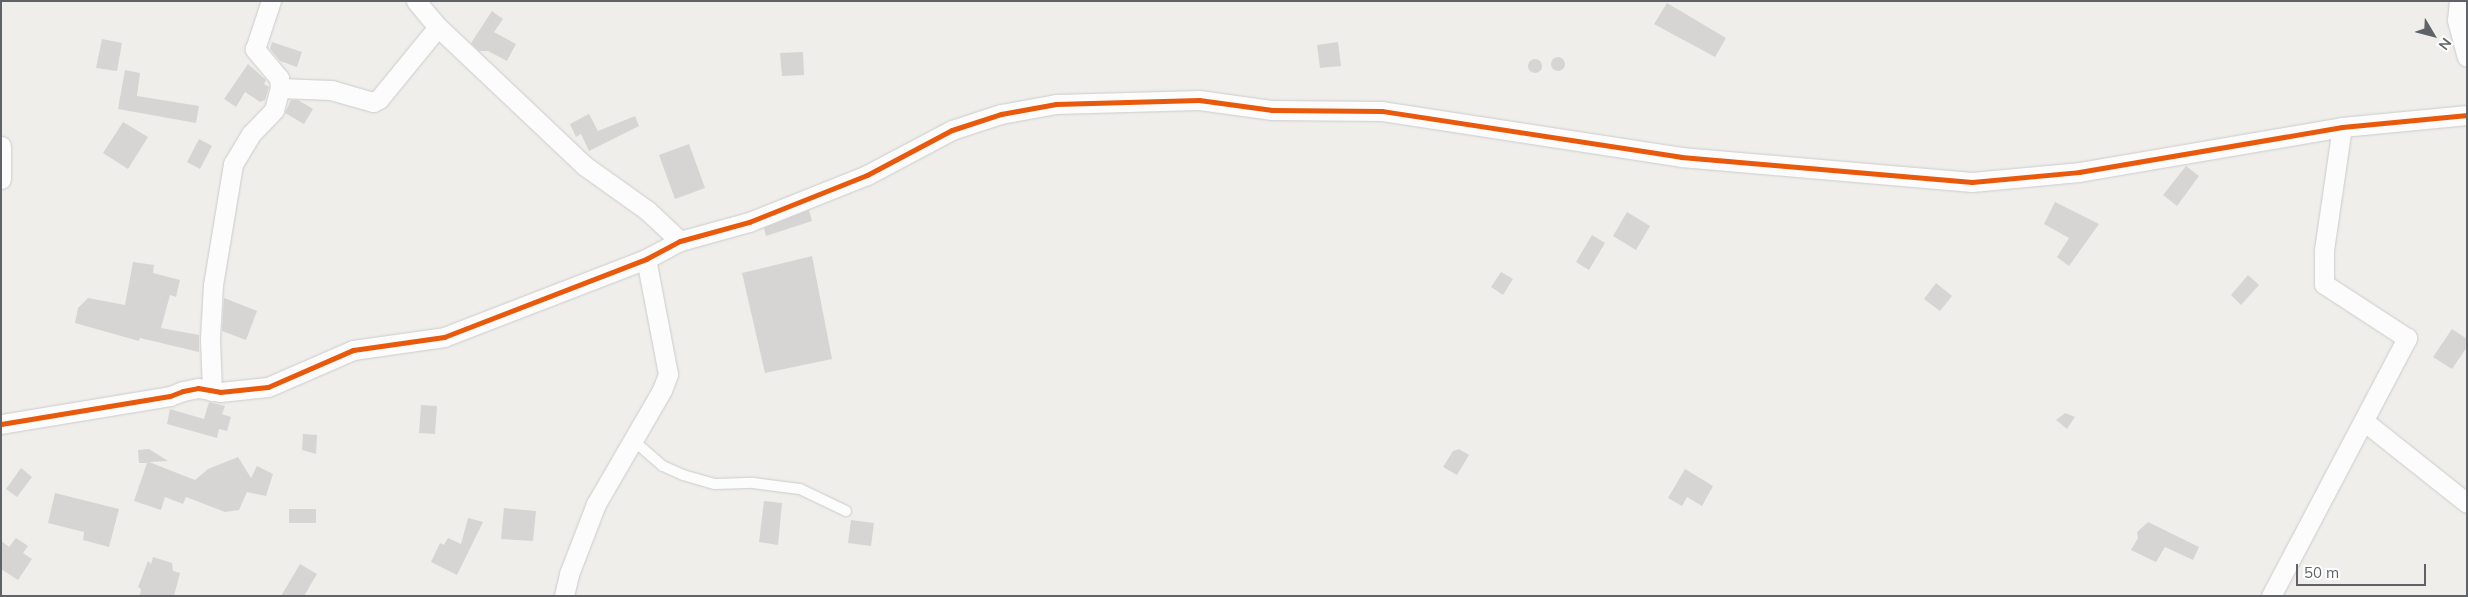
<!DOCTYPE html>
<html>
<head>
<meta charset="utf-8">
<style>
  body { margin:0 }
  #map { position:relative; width:2468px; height:597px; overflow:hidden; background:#efeeea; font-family:Mulish,sans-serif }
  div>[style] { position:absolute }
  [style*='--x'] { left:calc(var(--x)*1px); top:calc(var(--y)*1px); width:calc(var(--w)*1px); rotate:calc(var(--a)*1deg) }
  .building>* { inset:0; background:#d6d5d3 }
  .round { border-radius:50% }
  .roads { filter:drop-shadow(0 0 1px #cbcccc) drop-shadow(0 0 1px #cbcccc) }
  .lane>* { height:10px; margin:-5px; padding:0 5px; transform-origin:5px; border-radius:5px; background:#fdfcfc }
  .street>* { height:19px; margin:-9.5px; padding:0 9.5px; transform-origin:9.5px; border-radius:9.5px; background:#fdfcfc }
  .cycleway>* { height:5px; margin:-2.5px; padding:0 2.5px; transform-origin:2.5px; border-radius:2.5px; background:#e8590c }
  span { translate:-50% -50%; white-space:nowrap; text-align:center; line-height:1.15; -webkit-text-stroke:4.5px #fff; paint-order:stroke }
  .frame { position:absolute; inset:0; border:2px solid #5f6368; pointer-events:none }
  .north { position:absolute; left:2408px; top:10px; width:50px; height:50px; -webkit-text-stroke:4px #fff; paint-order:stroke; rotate:127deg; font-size:14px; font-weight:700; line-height:20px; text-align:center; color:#5f6368 }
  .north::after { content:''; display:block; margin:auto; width:18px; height:22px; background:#5f6368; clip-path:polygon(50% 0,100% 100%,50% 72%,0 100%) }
  .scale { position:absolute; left:2296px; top:564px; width:130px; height:22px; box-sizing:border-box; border:2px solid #5f6368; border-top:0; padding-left:6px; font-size:15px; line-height:18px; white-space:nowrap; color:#5f6368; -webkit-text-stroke:4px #fff; paint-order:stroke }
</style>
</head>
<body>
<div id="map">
  <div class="building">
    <div style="clip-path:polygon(1667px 3px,1726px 38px,1715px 57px,1654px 24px)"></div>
    <div style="clip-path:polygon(492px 11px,503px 19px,494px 32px,516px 44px,507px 61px,488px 51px,479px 51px,471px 43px)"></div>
    <div style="clip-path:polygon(102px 39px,122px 43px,117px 71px,96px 68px)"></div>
    <div style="clip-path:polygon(272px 42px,302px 52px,297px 67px,280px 61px,270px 49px)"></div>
    <div style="clip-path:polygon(1338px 42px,1341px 66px,1320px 68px,1317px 45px)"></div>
    <div style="clip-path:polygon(803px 52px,804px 75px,782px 76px,780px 53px)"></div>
    <div class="round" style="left:1551px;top:57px;width:14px;height:14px"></div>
    <div class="round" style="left:1528px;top:59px;width:14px;height:14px"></div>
    <div style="clip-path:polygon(248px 64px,266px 80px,264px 84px,269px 87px,265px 100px,260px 102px,245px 92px,236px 107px,224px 99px)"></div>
    <div style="clip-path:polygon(125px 70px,140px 73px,137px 96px,199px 106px,196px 123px,118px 109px)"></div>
    <div style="clip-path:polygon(291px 100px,298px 100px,313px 109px,304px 124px,285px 113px)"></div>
    <div style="clip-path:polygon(589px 114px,598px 131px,635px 116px,639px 126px,589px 151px,581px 134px,576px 137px,570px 124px)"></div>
    <div style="clip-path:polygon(123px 122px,148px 137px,128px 169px,103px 153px)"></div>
    <div style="clip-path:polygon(199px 139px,212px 146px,200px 169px,187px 162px)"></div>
    <div style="clip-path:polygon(689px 144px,705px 188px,675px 199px,659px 155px)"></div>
    <div style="clip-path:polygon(2186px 166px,2199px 176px,2177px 206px,2163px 195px)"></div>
    <div style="clip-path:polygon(2055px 202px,2099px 224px,2069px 266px,2057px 257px,2069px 238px,2044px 224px)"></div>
    <div style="clip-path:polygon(809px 210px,812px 221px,766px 236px,764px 228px)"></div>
    <div style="clip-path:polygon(1627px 212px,1650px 226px,1636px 250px,1613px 236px)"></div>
    <div style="clip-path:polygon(1592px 235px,1605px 243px,1589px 270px,1576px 262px)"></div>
    <div style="clip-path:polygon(812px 256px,832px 359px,765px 373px,742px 273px)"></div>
    <div style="clip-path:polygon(133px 262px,154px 265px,153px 273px,180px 280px,176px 297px,170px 295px,161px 328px,199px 335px,199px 352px,140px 338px,139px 341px,75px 323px,78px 308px,88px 298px,125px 305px)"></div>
    <div style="clip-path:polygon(1501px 272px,1513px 279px,1503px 295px,1491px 287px)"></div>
    <div style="clip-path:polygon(2248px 275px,2259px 285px,2241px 305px,2231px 295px)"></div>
    <div style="clip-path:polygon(1936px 283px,1952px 296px,1940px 311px,1924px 299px)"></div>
    <div style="clip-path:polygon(224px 298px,257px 311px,246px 340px,222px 331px)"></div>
    <div style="clip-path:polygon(2452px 329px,2467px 339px,2467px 347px,2452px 369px,2433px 357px)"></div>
    <div style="clip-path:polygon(209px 402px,225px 406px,222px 414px,231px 417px,227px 431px,219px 429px,217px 438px,167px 424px,170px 409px,204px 419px)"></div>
    <div style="clip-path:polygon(421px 405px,437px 406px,435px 434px,419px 433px)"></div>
    <div style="clip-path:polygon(2065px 413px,2075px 417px,2067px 429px,2056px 420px)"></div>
    <div style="clip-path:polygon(303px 434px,317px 435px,316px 454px,302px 450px)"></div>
    <div style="clip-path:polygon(149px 449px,168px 461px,149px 462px,195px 480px,208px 469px,238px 457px,251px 478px,257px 466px,273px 474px,266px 496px,247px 492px,239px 510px,225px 512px,186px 497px,183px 504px,165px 497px,161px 510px,134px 501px,147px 463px,139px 463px,138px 450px)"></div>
    <div style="clip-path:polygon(1459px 449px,1469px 455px,1457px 475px,1443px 467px,1453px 451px)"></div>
    <div style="clip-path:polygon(21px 468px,32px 477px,17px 497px,6px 489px)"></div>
    <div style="clip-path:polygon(1685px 469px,1713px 486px,1702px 506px,1687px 497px,1682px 506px,1668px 498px)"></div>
    <div style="clip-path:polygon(55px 493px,119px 509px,109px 547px,83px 540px,84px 532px,48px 523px)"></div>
    <div style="clip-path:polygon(764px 501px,782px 503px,778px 545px,759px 542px)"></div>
    <div style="clip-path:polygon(504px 508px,536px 511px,533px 541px,501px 539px)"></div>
    <div style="clip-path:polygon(289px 509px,316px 509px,316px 523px,289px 523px)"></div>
    <div style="clip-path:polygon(468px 518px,483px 522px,457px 575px,431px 562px,440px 543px,444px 545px,448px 538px,461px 544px)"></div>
    <div style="clip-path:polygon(851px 520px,874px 523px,871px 546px,848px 543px)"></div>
    <div style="clip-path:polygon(2148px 522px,2199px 547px,2193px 560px,2165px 547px,2156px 562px,2131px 550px,2138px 538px,2137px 532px)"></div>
    <div style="clip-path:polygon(16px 538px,28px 546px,23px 553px,32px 559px,18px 580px,1px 569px,1px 541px,9px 547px)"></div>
    <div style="clip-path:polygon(153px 557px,172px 563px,173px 571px,180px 573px,174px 596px,140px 596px,141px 589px,138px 587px,148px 561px,151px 564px)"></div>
    <div style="clip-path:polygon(300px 564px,317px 574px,304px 596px,281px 596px)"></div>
  </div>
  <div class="roads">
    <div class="lane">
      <div style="--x:634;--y:441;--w:38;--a:41"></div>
      <div style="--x:663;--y:466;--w:22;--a:24"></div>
      <div style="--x:683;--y:475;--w:33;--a:16"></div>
      <div style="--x:715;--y:484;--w:38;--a:-2"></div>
      <div style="--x:753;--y:483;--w:47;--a:7.3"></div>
      <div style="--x:800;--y:489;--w:51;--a:25.6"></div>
    </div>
    <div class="street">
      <div style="--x:416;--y:1;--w:34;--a:50"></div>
      <div style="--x:438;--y:27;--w:202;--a:43.4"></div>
      <div style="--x:585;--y:166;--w:77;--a:35.5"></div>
      <div style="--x:648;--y:211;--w:44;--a:43.2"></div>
      <div style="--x:2459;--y:1;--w:19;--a:96"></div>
      <div style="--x:2457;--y:20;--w:38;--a:75"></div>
      <div style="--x:280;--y:88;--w:51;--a:2.2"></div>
      <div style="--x:331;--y:90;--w:44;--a:15.9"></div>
      <div style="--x:373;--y:102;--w:7;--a:-27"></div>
      <div style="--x:379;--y:99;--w:93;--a:-50.7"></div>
      <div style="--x:1;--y:146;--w:33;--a:90"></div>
      <div style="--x:212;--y:391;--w:53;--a:-92.2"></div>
      <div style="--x:210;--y:338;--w:53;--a:-86.8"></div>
      <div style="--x:213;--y:285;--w:123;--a:-80.6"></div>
      <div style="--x:233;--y:164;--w:35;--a:-59"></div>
      <div style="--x:251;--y:134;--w:33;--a:-46"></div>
      <div style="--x:274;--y:110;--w:23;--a:-75"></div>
      <div style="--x:280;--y:88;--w:10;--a:-96"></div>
      <div style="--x:279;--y:78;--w:38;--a:-130"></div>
      <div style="--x:255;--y:49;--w:51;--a:-71.6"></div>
      <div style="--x:2365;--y:422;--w:130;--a:38.5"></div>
      <div style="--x:1;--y:424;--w:171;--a:-9.4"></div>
      <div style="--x:170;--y:396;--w:14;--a:-21"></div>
      <div style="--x:183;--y:391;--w:15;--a:-11"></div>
      <div style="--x:198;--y:388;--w:22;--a:10"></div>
      <div style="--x:220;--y:392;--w:48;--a:-5.9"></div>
      <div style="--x:268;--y:387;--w:93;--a:-23.5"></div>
      <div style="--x:353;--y:350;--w:92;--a:-8.1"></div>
      <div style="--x:444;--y:337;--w:217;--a:-21.1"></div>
      <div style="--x:646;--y:259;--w:38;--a:-28"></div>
      <div style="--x:680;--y:241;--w:72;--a:-15.4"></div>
      <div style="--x:749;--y:222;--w:127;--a:-21.7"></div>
      <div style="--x:867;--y:175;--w:96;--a:-27.9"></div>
      <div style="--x:952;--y:130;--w:52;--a:-18.1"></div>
      <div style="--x:1001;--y:114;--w:56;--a:-10.3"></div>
      <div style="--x:1056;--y:104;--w:143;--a:-1.6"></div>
      <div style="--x:1199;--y:100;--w:74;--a:7.8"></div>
      <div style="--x:1272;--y:110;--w:110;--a:0.5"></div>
      <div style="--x:1382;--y:111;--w:303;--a:8.7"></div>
      <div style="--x:1681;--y:157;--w:292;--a:4.9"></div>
      <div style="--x:1972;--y:182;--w:107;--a:-5.3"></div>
      <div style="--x:2079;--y:172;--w:267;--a:-9.7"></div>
      <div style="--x:2342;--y:127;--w:126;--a:-5.5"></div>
      <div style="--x:564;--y:596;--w:23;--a:-77"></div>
      <div style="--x:569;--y:574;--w:75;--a:-68.9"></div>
      <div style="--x:596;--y:504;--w:132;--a:-59.9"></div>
      <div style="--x:662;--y:390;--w:17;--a:-69"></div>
      <div style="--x:668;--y:374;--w:117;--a:-100.8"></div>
      <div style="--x:2271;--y:596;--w:292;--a:-62.2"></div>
      <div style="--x:2407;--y:338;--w:99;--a:-147"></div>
      <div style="--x:2324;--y:284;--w:34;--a:-90"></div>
      <div style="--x:2324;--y:250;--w:124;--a:-81.7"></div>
    </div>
  </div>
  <div class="cycleway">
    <div style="--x:1;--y:424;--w:171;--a:-9.4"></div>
    <div style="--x:170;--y:396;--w:14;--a:-21"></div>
    <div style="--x:183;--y:391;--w:15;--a:-11"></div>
    <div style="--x:198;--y:388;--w:22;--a:10"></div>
    <div style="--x:220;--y:392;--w:48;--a:-5.9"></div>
    <div style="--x:268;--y:387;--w:93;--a:-23.5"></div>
    <div style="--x:353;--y:350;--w:92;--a:-8.1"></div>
    <div style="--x:444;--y:337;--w:217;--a:-21.1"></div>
    <div style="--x:646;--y:259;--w:38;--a:-28"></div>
    <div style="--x:680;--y:241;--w:72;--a:-15.4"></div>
    <div style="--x:749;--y:222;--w:127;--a:-21.7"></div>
    <div style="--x:867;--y:175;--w:96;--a:-27.9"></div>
    <div style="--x:952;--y:130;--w:52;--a:-18.1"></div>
    <div style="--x:1001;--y:114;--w:56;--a:-10.3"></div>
    <div style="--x:1056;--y:104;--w:143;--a:-1.6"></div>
    <div style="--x:1199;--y:100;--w:74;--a:7.8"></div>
    <div style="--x:1272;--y:110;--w:110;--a:0.5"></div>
    <div style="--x:1382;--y:111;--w:303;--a:8.7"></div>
    <div style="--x:1681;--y:157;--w:292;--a:4.9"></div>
    <div style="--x:1972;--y:182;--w:107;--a:-5.3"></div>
    <div style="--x:2079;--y:172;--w:267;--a:-9.7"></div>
    <div style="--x:2342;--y:127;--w:126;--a:-5.5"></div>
  </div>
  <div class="frame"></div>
  <div class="north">N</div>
  <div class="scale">50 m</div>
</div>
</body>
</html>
